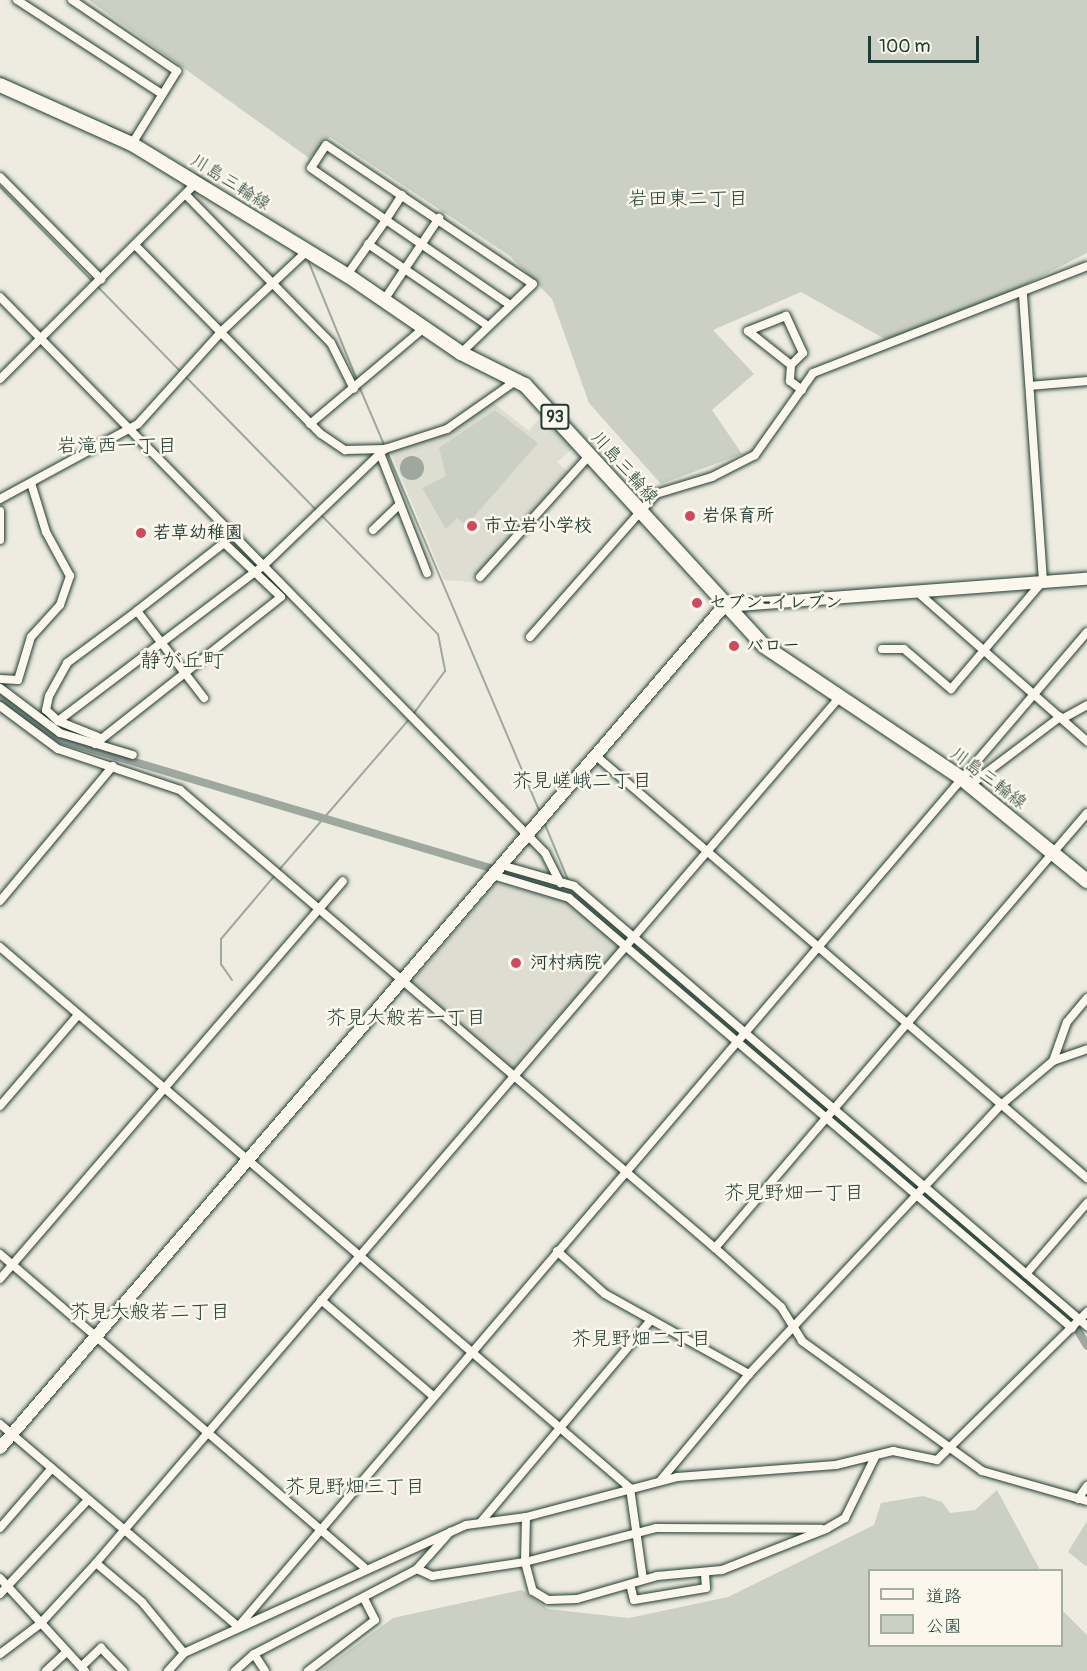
<!DOCTYPE html>
<html>
<head>
<meta charset="utf-8">
<style>
  body { margin:0 }
  #map { position:relative; width:1087px; height:1671px; overflow:hidden; background:#eeece1; font-family:Pangolin,"Klee One",sans-serif }
  div>[style] { position:absolute }
  [style*='--x'] { left:calc(var(--x)*1px); top:calc(var(--y)*1px); width:calc(var(--w)*1px); rotate:calc(var(--a)*1deg) }
  .built>* { inset:0; background:#ddddd2 }
  .green>* { inset:0; background:#cbcfc4 }
  .water>* { inset:0; background:#9fa89f }
  .round { border-radius:50% }
  .stream>* { height:2px; margin:-1px; padding:0 1px; transform-origin:1px; border-radius:1px; background:#9fa89f }
  .canal>* { height:8px; margin:-4px; padding:0 4px; transform-origin:4px; border-radius:4px; background:#9fa89f }
  .roads { filter:drop-shadow(0 0 2px #1f3d34) drop-shadow(0 0 2px #1f3d34) }
  .street>* { height:8px; margin:-4px; padding:0 4px; transform-origin:4px; border-radius:4px; background:#fbf7ec }
  .secondary>* { height:12px; margin:-6px; padding:0 6px; transform-origin:6px; border-radius:6px; background:#fbf7ec }
  .primary>* { height:14px; margin:-7px; padding:0 7px; transform-origin:7px; border-radius:7px; background:#fbf7ec }
  .dots>* { width:16px; height:16px; translate:-50% -50%; box-sizing:border-box; border:3px solid #fbf7ec; border-radius:50% }
  span { translate:-50% -50%; white-space:nowrap; text-align:center; line-height:1.15; -webkit-text-stroke:5px #fbf7ec; paint-order:stroke }
  .shield-label span { padding:2px 4px; background:#fbf7ec; border:2px solid; border-radius:4px; -webkit-text-stroke-width:0 }
  .shield-label { font-size:16px; color:#1f3d34; font-weight:700 }
  .street-label { font-size:18px; color:#1f3d34 }
  .poi-label { font-size:18px; color:#1f3d34; font-weight:700 }
  .left { translate:0 -50%; text-align:left }
  .neighbourhood-label { font-size:20px; color:#1f3d34 }
  .quarter-label { font-size:21px; color:#1f3d34 }
  .legend { position:absolute; left:868px; top:1569px; width:195px; height:78px; box-sizing:border-box; background:#fbf7ec; border:2px solid #a3ada2; margin:0; padding:8px 10px; list-style:none; font-size:18px; color:#1f3d34 }
  .legend li { display:flex; align-items:center; gap:12px; height:30px }
  .legend b { width:30px; border:2px solid #a3ada2 }
  .scale { position:absolute; left:868px; top:36px; width:111px; height:27px; box-sizing:border-box; border:3px solid #1f3d34; border-top:0; padding-left:8px; font-size:18px; line-height:21px; white-space:nowrap; color:#1f3d34; -webkit-text-stroke:4px #fbf7ec; paint-order:stroke }
</style>
</head>
<body>
<div id="map">
  <div class="built">
    <div style="clip-path:polygon(492px 402px,529px 431px,545px 411px,574px 447px,557px 462px,569px 473px,474px 582px,444px 580px,390px 450px,446px 434px)"></div>
    <div style="clip-path:polygon(496px 883px,568px 901px,620px 946px,512px 1070px,411px 983px)"></div>
  </div>
  <div class="green">
    <div style="clip-path:polygon(89px 0,1087px 0,1087px 253px,920px 338px,885px 339px,801px 292px,713px 330px,754px 374px,712px 410px,742px 454px,661px 484px,589px 403px,552px 299px,510px 256px,330px 137px,309px 158px)"></div>
    <div style="clip-path:polygon(495px 410px,538px 443px,466px 526px,457px 518px,446px 529px,422px 488px,446px 476px,439px 448px)"></div>
    <div style="clip-path:polygon(997px 1490px,1040px 1570px,870px 1570px,870px 1646px,1062px 1646px,1062px 1610px,1087px 1635px,1087px 1671px,321px 1671px,393px 1618px,522px 1590px,548px 1609px,629px 1618px,728px 1597px,874px 1525px,881px 1503px,923px 1496px,942px 1502px,950px 1513px,975px 1510px)"></div>
    <div style="clip-path:polygon(1087px 1521px,1087px 1565px,1086px 1566px,1068px 1552px)"></div>
  </div>
  <div class="water">
    <div class="round" style="left:400px;top:456px;width:24px;height:24px"></div>
  </div>
  <div class="stream">
    <div style="--x:0;--y:77;--w:10;--a:29"></div>
    <div style="--x:108;--y:126;--w:27;--a:24"></div>
    <div style="--x:197;--y:175;--w:15;--a:32"></div>
    <div style="--x:0;--y:187;--w:133;--a:45.6"></div>
    <div style="--x:307;--y:258;--w:132;--a:67.7"></div>
    <div style="--x:97;--y:286;--w:120;--a:45.7"></div>
    <div style="--x:185;--y:376;--w:361;--a:45.6"></div>
    <div style="--x:438;--y:634;--w:38;--a:79"></div>
    <div style="--x:445;--y:671;--w:52;--a:126.4"></div>
    <div style="--x:359;--y:386;--w:66;--a:66.9"></div>
    <div style="--x:387;--y:452;--w:393;--a:67"></div>
    <div style="--x:544;--y:822;--w:63;--a:67.5"></div>
    <div style="--x:279;--y:870;--w:201;--a:-49.2"></div>
    <div style="--x:232;--y:980;--w:19;--a:-125"></div>
    <div style="--x:221;--y:964;--w:25;--a:-90"></div>
    <div style="--x:221;--y:939;--w:84;--a:-49.8"></div>
  </div>
  <div class="canal">
    <div style="--x:0;--y:698;--w:74;--a:34.5"></div>
    <div style="--x:61;--y:740;--w:532;--a:16.6"></div>
    <div style="--x:571;--y:892;--w:658;--a:40.5"></div>
    <div style="--x:1071;--y:1319;--w:31;--a:59"></div>
  </div>
  <div class="roads">
    <div class="street">
      <div style="--x:17;--y:0;--w:173;--a:33"></div>
      <div style="--x:72;--y:0;--w:127;--a:34.1"></div>
      <div style="--x:177;--y:71;--w:86;--a:121.7"></div>
      <div style="--x:0;--y:177;--w:144;--a:45.3"></div>
      <div style="--x:186;--y:195;--w:207;--a:45.6"></div>
      <div style="--x:331;--y:343;--w:51;--a:63.4"></div>
      <div style="--x:402;--y:195;--w:30;--a:123"></div>
      <div style="--x:386;--y:220;--w:150;--a:34.4"></div>
      <div style="--x:368;--y:244;--w:145;--a:34.3"></div>
      <div style="--x:135;--y:245;--w:265;--a:45.5"></div>
      <div style="--x:321;--y:434;--w:29;--a:34"></div>
      <div style="--x:345;--y:450;--w:40;--a:-1.4"></div>
      <div style="--x:385;--y:449;--w:65;--a:-17.9"></div>
      <div style="--x:447;--y:429;--w:85;--a:-35"></div>
      <div style="--x:347;--y:275;--w:67;--a:-54.7"></div>
      <div style="--x:386;--y:220;--w:91;--a:-145.3"></div>
      <div style="--x:311;--y:168;--w:27;--a:-57"></div>
      <div style="--x:326;--y:145;--w:249;--a:33.9"></div>
      <div style="--x:533;--y:284;--w:100;--a:136.2"></div>
      <div style="--x:0;--y:297;--w:779;--a:45.57"></div>
      <div style="--x:545;--y:853;--w:34;--a:63"></div>
      <div style="--x:384;--y:300;--w:99;--a:-56.1"></div>
      <div style="--x:791;--y:365;--w:17;--a:-45"></div>
      <div style="--x:803;--y:353;--w:41;--a:-114.7"></div>
      <div style="--x:786;--y:316;--w:41;--a:158.5"></div>
      <div style="--x:748;--y:331;--w:55;--a:38.3"></div>
      <div style="--x:791;--y:365;--w:16;--a:94"></div>
      <div style="--x:790;--y:381;--w:15;--a:37"></div>
      <div style="--x:0;--y:379;--w:277;--a:-45"></div>
      <div style="--x:1030;--y:386;--w:57;--a:-5"></div>
      <div style="--x:310;--y:424;--w:149;--a:-40.1"></div>
      <div style="--x:380;--y:453;--w:129;--a:68.6"></div>
      <div style="--x:0;--y:499;--w:157;--a:-28.5"></div>
      <div style="--x:138;--y:424;--w:124;--a:-47.9"></div>
      <div style="--x:221;--y:332;--w:118;--a:-43.3"></div>
      <div style="--x:0;--y:511;--w:29;--a:90"></div>
      <div style="--x:373;--y:530;--w:37;--a:-44"></div>
      <div style="--x:480;--y:577;--w:163;--a:-48"></div>
      <div style="--x:915;--y:590;--w:229;--a:41.3"></div>
      <div style="--x:530;--y:637;--w:191;--a:-48.6"></div>
      <div style="--x:656;--y:494;--w:59;--a:-16.9"></div>
      <div style="--x:712;--y:477;--w:48;--a:-27.1"></div>
      <div style="--x:755;--y:455;--w:100;--a:-54.7"></div>
      <div style="--x:813;--y:373;--w:294;--a:-21.3"></div>
      <div style="--x:882;--y:649;--w:22;--a:0"></div>
      <div style="--x:904;--y:649;--w:62;--a:40.4"></div>
      <div style="--x:951;--y:689;--w:142;--a:-49.6"></div>
      <div style="--x:1043;--y:581;--w:287;--a:-94"></div>
      <div style="--x:0;--y:679;--w:18;--a:3"></div>
      <div style="--x:18;--y:680;--w:45;--a:-73.2"></div>
      <div style="--x:31;--y:637;--w:43;--a:-47.8"></div>
      <div style="--x:60;--y:605;--w:31;--a:-71"></div>
      <div style="--x:70;--y:576;--w:50;--a:-118.6"></div>
      <div style="--x:46;--y:532;--w:51;--a:-107"></div>
      <div style="--x:0;--y:688;--w:75;--a:36.9"></div>
      <div style="--x:60;--y:733;--w:76;--a:16.8"></div>
      <div style="--x:0;--y:706;--w:72;--a:36.6"></div>
      <div style="--x:58;--y:749;--w:129;--a:18.6"></div>
      <div style="--x:180;--y:790;--w:704;--a:40.57"></div>
      <div style="--x:715;--y:1248;--w:89;--a:41.8"></div>
      <div style="--x:781;--y:1307;--w:40;--a:58"></div>
      <div style="--x:802;--y:1341;--w:222;--a:35.8"></div>
      <div style="--x:982;--y:1471;--w:109;--a:15.9"></div>
      <div style="--x:1062;--y:719;--w:29;--a:-29"></div>
      <div style="--x:58;--y:721;--w:16;--a:-137"></div>
      <div style="--x:46;--y:710;--w:14;--a:-78"></div>
      <div style="--x:49;--y:696;--w:38;--a:-61"></div>
      <div style="--x:67;--y:663;--w:87;--a:-36.6"></div>
      <div style="--x:137;--y:611;--w:110;--a:52.4"></div>
      <div style="--x:98;--y:737;--w:43;--a:-158.2"></div>
      <div style="--x:58;--y:721;--w:258;--a:-37.1"></div>
      <div style="--x:264;--y:565;--w:168;--a:-43.8"></div>
      <div style="--x:95;--y:744;--w:237;--a:-38.3"></div>
      <div style="--x:281;--y:597;--w:79;--a:-136.5"></div>
      <div style="--x:224;--y:543;--w:110;--a:142"></div>
      <div style="--x:595;--y:755;--w:649;--a:40.69"></div>
      <div style="--x:970;--y:785;--w:113;--a:-37.1"></div>
      <div style="--x:501;--y:865;--w:76;--a:16"></div>
      <div style="--x:574;--y:886;--w:676;--a:40.62"></div>
      <div style="--x:493;--y:875;--w:79;--a:16.8"></div>
      <div style="--x:569;--y:898;--w:662;--a:40.53"></div>
      <div style="--x:0;--y:901;--w:176;--a:-50.1"></div>
      <div style="--x:0;--y:947;--w:830;--a:40.65"></div>
      <div style="--x:630;--y:1488;--w:92;--a:81.9"></div>
      <div style="--x:1053;--y:1061;--w:41;--a:-70.3"></div>
      <div style="--x:1067;--y:1022;--w:31;--a:-50"></div>
      <div style="--x:0;--y:1106;--w:120;--a:-49.4"></div>
      <div style="--x:715;--y:1248;--w:572;--a:-49.46"></div>
      <div style="--x:557;--y:1251;--w:64;--a:41.9"></div>
      <div style="--x:605;--y:1294;--w:165;--a:29.1"></div>
      <div style="--x:0;--y:1254;--w:480;--a:40.7"></div>
      <div style="--x:1026;--y:1274;--w:94;--a:-49.3"></div>
      <div style="--x:0;--y:1279;--w:525;--a:-49.24"></div>
      <div style="--x:321;--y:1300;--w:146;--a:40.6"></div>
      <div style="--x:0;--y:1424;--w:310;--a:40.4"></div>
      <div style="--x:660;--y:1481;--w:139;--a:-50.2"></div>
      <div style="--x:749;--y:1374;--w:369;--a:-46.9"></div>
      <div style="--x:1001;--y:1105;--w:68;--a:-40.2"></div>
      <div style="--x:1053;--y:1061;--w:36;--a:-19"></div>
      <div style="--x:1078;--y:1499;--w:16;--a:-55"></div>
      <div style="--x:526;--y:1517;--w:45;--a:91.3"></div>
      <div style="--x:525;--y:1562;--w:30;--a:75"></div>
      <div style="--x:533;--y:1591;--w:17;--a:31"></div>
      <div style="--x:548;--y:1600;--w:29;--a:-2"></div>
      <div style="--x:577;--y:1599;--w:83;--a:-16"></div>
      <div style="--x:657;--y:1576;--w:65;--a:-5.3"></div>
      <div style="--x:722;--y:1570;--w:112;--a:-21.5"></div>
      <div style="--x:826;--y:1529;--w:22;--a:-30"></div>
      <div style="--x:845;--y:1518;--w:68;--a:-63.8"></div>
      <div style="--x:480;--y:1523;--w:265;--a:-49.9"></div>
      <div style="--x:0;--y:1528;--w:79;--a:-49.1"></div>
      <div style="--x:96;--y:1563;--w:60;--a:40.3"></div>
      <div style="--x:142;--y:1602;--w:66;--a:50.5"></div>
      <div style="--x:417;--y:1569;--w:17;--a:25"></div>
      <div style="--x:432;--y:1576;--w:94;--a:-8.6"></div>
      <div style="--x:525;--y:1562;--w:135;--a:-14.5"></div>
      <div style="--x:656;--y:1528;--w:165;--a:0.3"></div>
      <div style="--x:0;--y:1578;--w:126;--a:47.6"></div>
      <div style="--x:630;--y:1584;--w:16;--a:76"></div>
      <div style="--x:634;--y:1600;--w:73;--a:-9.5"></div>
      <div style="--x:706;--y:1588;--w:16;--a:-94"></div>
      <div style="--x:0;--y:1594;--w:129;--a:-46.9"></div>
      <div style="--x:237;--y:1628;--w:1309;--a:-49.52"></div>
      <div style="--x:0;--y:1654;--w:50;--a:-36.9"></div>
      <div style="--x:40;--y:1624;--w:83;--a:-47.4"></div>
      <div style="--x:96;--y:1563;--w:1140;--a:-49.34"></div>
      <div style="--x:254;--y:1654;--w:20;--a:57"></div>
      <div style="--x:81;--y:1667;--w:28;--a:-44"></div>
      <div style="--x:101;--y:1648;--w:32;--a:46"></div>
      <div style="--x:46;--y:1671;--w:26;--a:-43"></div>
      <div style="--x:168;--y:1671;--w:24;--a:-48"></div>
      <div style="--x:184;--y:1653;--w:310;--a:-24.4"></div>
      <div style="--x:466;--y:1525;--w:61;--a:-7.6"></div>
      <div style="--x:526;--y:1517;--w:156;--a:-14.8"></div>
      <div style="--x:677;--y:1477;--w:159;--a:-4.3"></div>
      <div style="--x:836;--y:1465;--w:59;--a:-13.8"></div>
      <div style="--x:893;--y:1451;--w:45;--a:11.6"></div>
      <div style="--x:937;--y:1460;--w:211;--a:-44.6"></div>
      <div style="--x:235;--y:1671;--w:25;--a:-42"></div>
      <div style="--x:254;--y:1654;--w:184;--a:-27.5"></div>
      <div style="--x:417;--y:1569;--w:50;--a:-48.3"></div>
      <div style="--x:308;--y:1671;--w:84;--a:-37.3"></div>
      <div style="--x:375;--y:1620;--w:22;--a:-117"></div>
    </div>
    <div class="secondary">
      <div style="--x:0;--y:1448;--w:1110;--a:-49.31"></div>
      <div style="--x:724;--y:606;--w:364;--a:-4.3"></div>
    </div>
    <div class="primary">
      <div style="--x:0;--y:85;--w:145;--a:24.1"></div>
      <div style="--x:132;--y:144;--w:252;--a:31.4"></div>
      <div style="--x:347;--y:275;--w:138;--a:34.4"></div>
      <div style="--x:461;--y:353;--w:72;--a:26.6"></div>
      <div style="--x:525;--y:385;--w:354;--a:47.5"></div>
      <div style="--x:764;--y:646;--w:237;--a:33.8"></div>
      <div style="--x:961;--y:778;--w:163;--a:39.3"></div>
    </div>
  </div>
  <div class="dots">
    <div style="left:690px;top:516px;background:#d1495b"></div>
    <div style="left:472px;top:526px;background:#d1495b"></div>
    <div style="left:141px;top:533px;background:#d1495b"></div>
    <div style="left:697px;top:603px;background:#d1495b"></div>
    <div style="left:734px;top:646px;background:#d1495b"></div>
    <div style="left:516px;top:963px;background:#d1495b"></div>
  </div>
  <div class="shield-label">
    <span style="left:555px;top:417px">93</span>
  </div>
  <div class="street-label">
    <span style="left:230px;top:183px;rotate:32deg">川島三輪線</span>
    <span style="left:624px;top:468px;rotate:48deg">川島三輪線</span>
    <span style="left:988px;top:779px;rotate:37deg">川島三輪線</span>
  </div>
  <div class="poi-label">
    <span class="left" style="left:702px;top:516px">岩保育所</span>
    <span class="left" style="left:484px;top:526px">市立岩小学校</span>
    <span class="left" style="left:153px;top:533px">若草幼稚園</span>
    <span class="left" style="left:709px;top:603px">セブン-イレブン</span>
    <span class="left" style="left:746px;top:646px">バロー</span>
    <span class="left" style="left:530px;top:963px">河村病院</span>
  </div>
  <div class="neighbourhood-label">
    <span style="left:688px;top:198px">岩田東二丁目</span>
    <span style="left:117px;top:445px">岩滝西一丁目</span>
    <span style="left:582px;top:780px">芥見嵯峨二丁目</span>
    <span style="left:406px;top:1017px">芥見大般若一丁目</span>
    <span style="left:794px;top:1192px">芥見野畑一丁目</span>
    <span style="left:150px;top:1311px">芥見大般若二丁目</span>
    <span style="left:641px;top:1338px">芥見野畑二丁目</span>
    <span style="left:355px;top:1486px">芥見野畑三丁目</span>
  </div>
  <div class="quarter-label">
    <span style="left:182px;top:661px">静が丘町</span>
  </div>
  <ul class="legend">
  <li><b style="height:8px;background:#fbf7ec"></b>道路</li>
  <li><b style="height:16px;background:#cbcfc4"></b>公園</li>
  </ul>
  <div class="scale">100 m</div>
</div>
</body>
</html>
